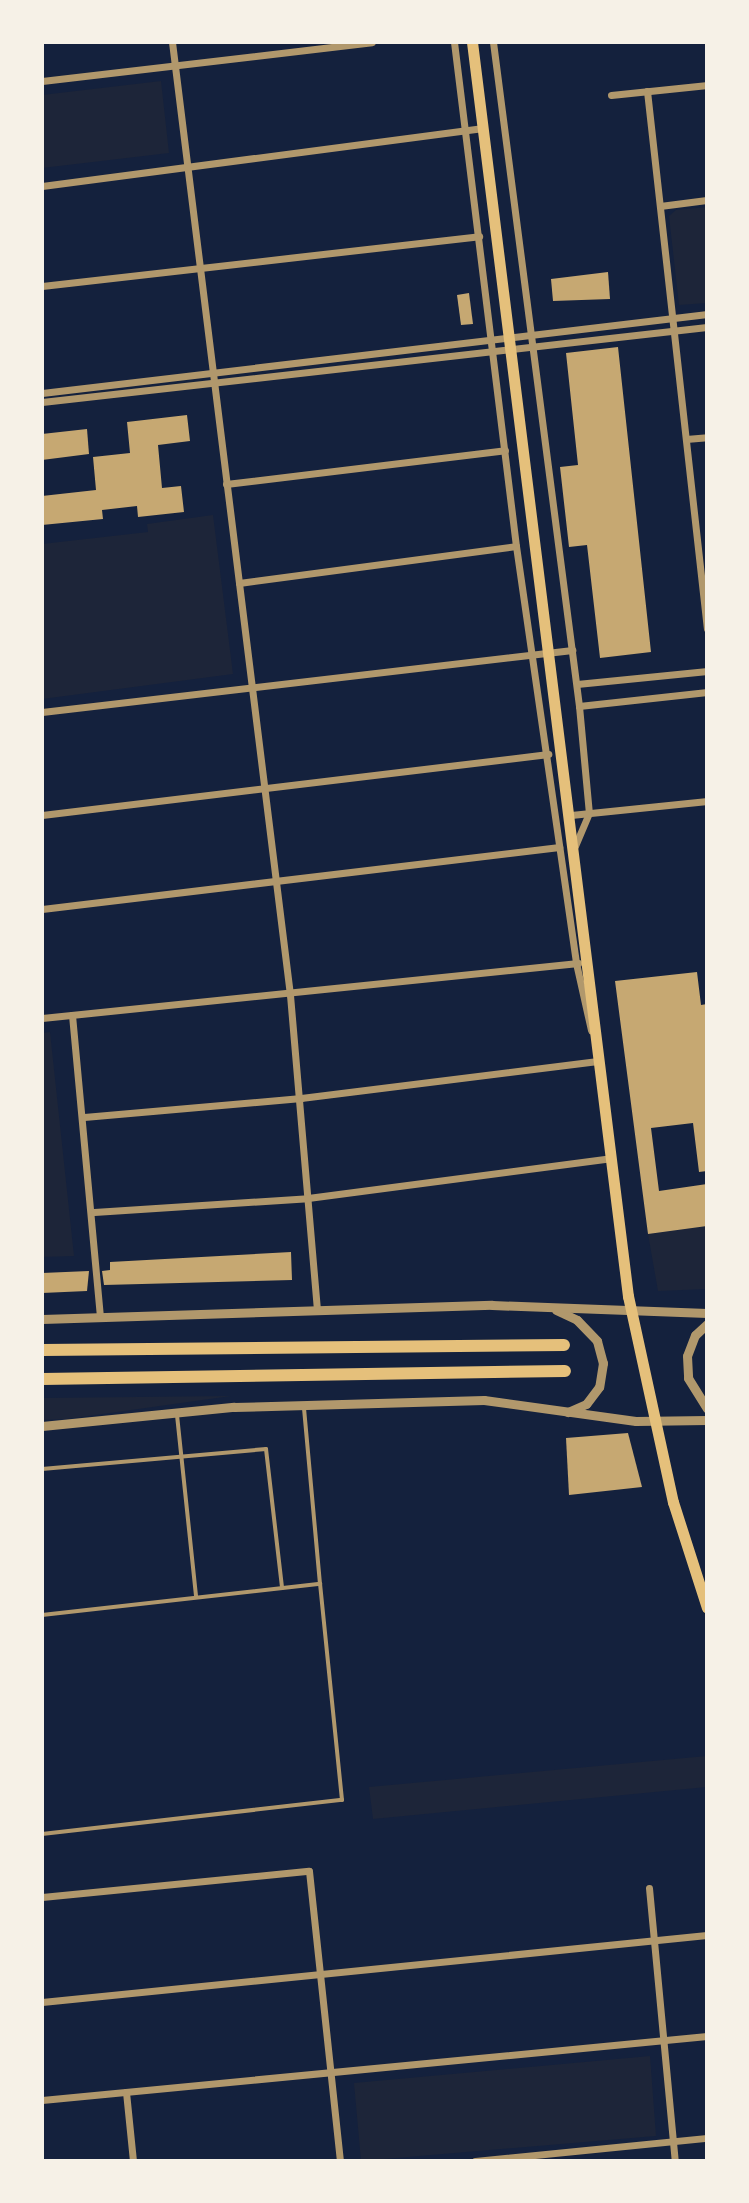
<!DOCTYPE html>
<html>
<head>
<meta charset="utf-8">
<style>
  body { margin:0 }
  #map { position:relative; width:749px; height:2203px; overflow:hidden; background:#14213d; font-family:"Times New Roman",serif }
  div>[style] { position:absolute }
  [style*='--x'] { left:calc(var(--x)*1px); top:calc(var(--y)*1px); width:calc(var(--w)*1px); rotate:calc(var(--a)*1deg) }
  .green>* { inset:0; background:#1d2539 }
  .building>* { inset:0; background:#c6a872 }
  .service>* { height:4px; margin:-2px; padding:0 2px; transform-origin:2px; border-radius:2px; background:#b1986c }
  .minor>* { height:7px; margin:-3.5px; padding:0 3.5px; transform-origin:3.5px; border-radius:3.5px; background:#b1986c }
  .tertiary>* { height:9px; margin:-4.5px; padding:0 4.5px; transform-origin:4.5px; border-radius:4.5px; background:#b1986c }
  .secondary>* { height:11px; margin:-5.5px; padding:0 5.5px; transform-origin:5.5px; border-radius:5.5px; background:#e5c07b }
  .trunk>* { height:12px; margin:-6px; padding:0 6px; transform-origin:6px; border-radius:6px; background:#e5c07b }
  span { translate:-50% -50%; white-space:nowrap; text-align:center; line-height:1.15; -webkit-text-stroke:8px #f6f1e7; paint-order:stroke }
  .frame { position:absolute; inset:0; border:44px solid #f6f1e7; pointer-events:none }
</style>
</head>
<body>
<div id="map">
  <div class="green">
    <div style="clip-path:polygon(161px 81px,169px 153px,42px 168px,42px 95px)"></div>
    <div style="clip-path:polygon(707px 207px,707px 303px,679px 305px,669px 216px,676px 210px)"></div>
    <div style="clip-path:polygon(213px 515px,233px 674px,42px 699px,42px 544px,148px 532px,147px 524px)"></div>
    <div style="clip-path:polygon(50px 1032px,74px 1256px,42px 1257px,42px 1033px)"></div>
    <div style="clip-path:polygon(707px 1226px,707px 1289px,658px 1291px,648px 1234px)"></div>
    <div style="clip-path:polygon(231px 1396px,67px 1419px,42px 1420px,42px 1398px)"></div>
    <div style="clip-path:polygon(707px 1756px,707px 1787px,373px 1819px,369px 1787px)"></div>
    <div style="clip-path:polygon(650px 2056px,656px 2136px,361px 2161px,354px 2083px)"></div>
  </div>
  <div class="building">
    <div style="clip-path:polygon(608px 272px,610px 299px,553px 301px,551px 279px)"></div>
    <div style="clip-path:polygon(469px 293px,473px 324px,461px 325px,457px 295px)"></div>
    <div style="clip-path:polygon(618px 347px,651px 652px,600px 658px,587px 545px,569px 547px,560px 467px,578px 465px,566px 353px)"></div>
    <div style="clip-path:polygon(187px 415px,190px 441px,158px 445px,162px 488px,181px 486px,184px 512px,138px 517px,137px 506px,102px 510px,103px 519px,42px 525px,42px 496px,96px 490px,93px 457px,130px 453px,127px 422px)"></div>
    <div style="clip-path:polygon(87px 429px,89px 454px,42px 460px,42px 434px)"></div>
    <div style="clip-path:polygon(697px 972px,701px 1005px,707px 1004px,707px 1171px,699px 1172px,693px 1123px,651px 1128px,659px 1191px,707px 1184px,707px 1226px,648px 1234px,615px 981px)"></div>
    <div style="clip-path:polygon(291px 1252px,292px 1280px,104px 1285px,102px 1271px,110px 1270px,110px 1262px)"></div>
    <div style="clip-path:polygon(89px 1271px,87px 1291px,42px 1293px,42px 1273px)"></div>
    <div style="clip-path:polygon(628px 1433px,642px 1487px,569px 1495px,566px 1438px)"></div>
  </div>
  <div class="service">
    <div style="--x:177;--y:1415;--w:183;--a:84"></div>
    <div style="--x:42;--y:1469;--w:225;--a:-5.1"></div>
    <div style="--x:266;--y:1449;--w:140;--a:83.4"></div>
    <div style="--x:42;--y:1615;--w:280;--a:-6.4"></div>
    <div style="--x:320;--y:1584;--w:178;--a:-95.2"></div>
    <div style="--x:42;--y:1834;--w:302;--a:-6.5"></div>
    <div style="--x:342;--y:1800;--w:217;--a:-95.8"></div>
  </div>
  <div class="minor">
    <div style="--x:172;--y:42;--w:960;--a:82.94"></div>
    <div style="--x:290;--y:995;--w:317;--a:85.1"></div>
    <div style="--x:454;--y:42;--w:508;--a:82.99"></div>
    <div style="--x:516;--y:546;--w:421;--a:81.8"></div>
    <div style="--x:576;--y:963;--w:69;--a:77.4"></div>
    <div style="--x:493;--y:42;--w:670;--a:82.62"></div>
    <div style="--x:579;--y:706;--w:107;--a:84.7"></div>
    <div style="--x:589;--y:813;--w:36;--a:113"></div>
    <div style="--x:42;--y:81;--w:332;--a:-6.7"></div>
    <div style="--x:647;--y:91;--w:541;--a:83.64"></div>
    <div style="--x:611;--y:95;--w:97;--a:-5.9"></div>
    <div style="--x:42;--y:186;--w:443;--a:-7.5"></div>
    <div style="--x:660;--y:206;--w:47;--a:-7.3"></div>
    <div style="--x:42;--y:286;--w:440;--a:-6.5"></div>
    <div style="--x:42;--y:393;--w:670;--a:-6.77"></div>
    <div style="--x:42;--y:402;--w:669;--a:-6.43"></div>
    <div style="--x:686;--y:439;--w:21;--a:-5"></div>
    <div style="--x:226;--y:484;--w:281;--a:-6.9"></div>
    <div style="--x:239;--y:583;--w:279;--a:-7.6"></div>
    <div style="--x:577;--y:684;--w:131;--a:-5.7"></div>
    <div style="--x:579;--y:706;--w:129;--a:-6.2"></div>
    <div style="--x:42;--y:712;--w:534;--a:-6.67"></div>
    <div style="--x:42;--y:815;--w:510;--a:-6.87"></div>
    <div style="--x:571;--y:815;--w:137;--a:-5.9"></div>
    <div style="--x:42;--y:909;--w:521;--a:-6.84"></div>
    <div style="--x:72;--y:1015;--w:302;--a:84.7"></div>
    <div style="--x:42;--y:1018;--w:539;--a:-5.86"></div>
    <div style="--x:84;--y:1117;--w:218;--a:-5"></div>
    <div style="--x:301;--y:1098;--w:299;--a:-7.1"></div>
    <div style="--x:94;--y:1212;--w:214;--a:-3.7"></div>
    <div style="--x:308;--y:1198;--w:305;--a:-7.5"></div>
    <div style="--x:649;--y:1888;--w:274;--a:84.6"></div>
    <div style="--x:42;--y:1897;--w:268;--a:-5.6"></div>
    <div style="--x:309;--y:1871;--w:292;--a:83.9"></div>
    <div style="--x:42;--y:2002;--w:668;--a:-5.75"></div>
    <div style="--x:126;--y:2092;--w:69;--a:84.2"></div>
    <div style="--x:42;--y:2100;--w:668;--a:-5.5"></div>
    <div style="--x:475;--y:2161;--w:233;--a:-5.7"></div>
  </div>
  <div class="tertiary">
    <div style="--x:556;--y:1310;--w:23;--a:25"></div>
    <div style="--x:577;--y:1320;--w:29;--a:46"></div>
    <div style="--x:597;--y:1341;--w:23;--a:75"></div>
    <div style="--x:603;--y:1363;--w:24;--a:99"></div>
    <div style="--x:599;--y:1387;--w:21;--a:127"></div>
    <div style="--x:586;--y:1404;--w:20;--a:156"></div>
    <div style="--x:42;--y:1319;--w:450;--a:-1.8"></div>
    <div style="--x:492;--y:1305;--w:215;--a:2.1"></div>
    <div style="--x:707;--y:1324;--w:16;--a:137"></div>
    <div style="--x:695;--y:1335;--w:22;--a:111"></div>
    <div style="--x:687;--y:1356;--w:22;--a:87"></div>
    <div style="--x:688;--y:1378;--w:36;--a:58"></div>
    <div style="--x:42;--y:1426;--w:193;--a:-5.7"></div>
    <div style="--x:234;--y:1407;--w:250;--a:-1.6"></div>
    <div style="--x:484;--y:1400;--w:153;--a:7.9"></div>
    <div style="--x:636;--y:1421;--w:71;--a:-0.8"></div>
  </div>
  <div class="secondary">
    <div style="--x:472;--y:42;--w:1264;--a:82.91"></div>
    <div style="--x:628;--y:1296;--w:211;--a:77.7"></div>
    <div style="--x:673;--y:1502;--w:111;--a:72.2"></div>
  </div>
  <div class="trunk">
    <div style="--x:42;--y:1350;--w:522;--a:-0.55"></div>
    <div style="--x:42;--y:1379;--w:523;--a:-0.88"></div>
  </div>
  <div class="frame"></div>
</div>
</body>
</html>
